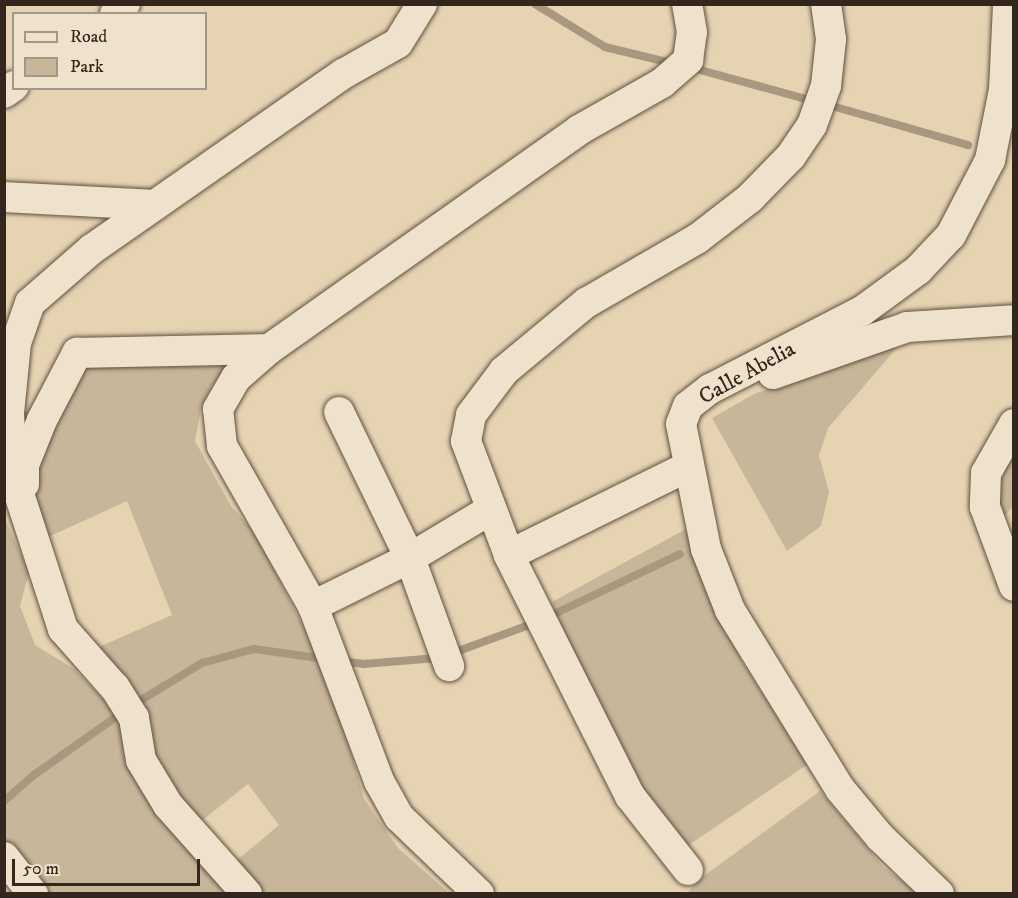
<!DOCTYPE html>
<html>
<head>
<meta charset="utf-8">
<style>
  body { margin:0 }
  #map { position:relative; width:1018px; height:898px; overflow:hidden; background:#e6d3b2; font-family:"IM FELL DW Pica",serif }
  div>[style] { position:absolute }
  [style*='--x'] { left:calc(var(--x)*1px); top:calc(var(--y)*1px); width:calc(var(--w)*1px); rotate:calc(var(--a)*1deg) }
  .green>* { inset:0; background:#c7b699 }
  .stream>* { height:8px; margin:-4px; padding:0 4px; transform-origin:4px; border-radius:4px; background:#a9987f }
  .roads { filter:drop-shadow(0 0 2px #5f5142) drop-shadow(0 0 2px #5f5142) }
  .minor>* { height:30px; margin:-15px; padding:0 15px; transform-origin:15px; border-radius:15px; background:#efe2cd }
  span { translate:-50% -50%; white-space:nowrap; text-align:center; line-height:1.15; -webkit-text-stroke:4.5px #efe2cd; paint-order:stroke }
  .street-label { font-size:22px; color:#32261d }
  .frame { position:absolute; inset:0; border:6px solid #32261d; pointer-events:none }
  .legend { position:absolute; left:12px; top:12px; width:195px; height:78px; box-sizing:border-box; background:#efe2cd; border:2px solid #a39787; margin:0; padding:8px 10px; list-style:none; font-size:18px; color:#32261d }
  .legend li { display:flex; align-items:center; gap:12px; height:30px }
  .legend b { width:30px; border:2px solid #a39787 }
  .scale { position:absolute; left:12px; top:859px; width:188px; height:27px; box-sizing:border-box; border:3px solid #32261d; border-top:0; padding-left:8px; font-size:18px; line-height:21px; white-space:nowrap; color:#32261d; -webkit-text-stroke:4px #efe2cd; paint-order:stroke }
</style>
</head>
<body>
<div id="map">
  <div class="green">
    <div style="clip-path:polygon(900px 344px,828px 428px,819px 455px,829px 492px,821px 526px,787px 551px,712px 418px,756px 393px,799px 381px)"></div>
    <div style="clip-path:polygon(236px 359px,212px 385px,201px 408px,195px 441px,231px 506px,254px 532px,317px 652px,339px 708px,364px 799px,398px 848px,449px 893px,260px 893px,230px 866px,279px 825px,248px 784px,195px 826px,92px 650px,172px 615px,127px 501px,46px 538px,31px 490px,41px 438px,85px 363px)"></div>
    <div style="clip-path:polygon(1013px 448px,1013px 507px,998px 522px,998px 480px)"></div>
    <div style="clip-path:polygon(4px 517px,29px 572px,20px 606px,35px 645px,74px 669px,114px 710px,125px 730px,129px 760px,152px 808px,231px 893px,45px 893px,5px 841px)"></div>
    <div style="clip-path:polygon(686px 529px,710px 599px,744px 665px,808px 764px,680px 851px,596px 708px,552px 602px)"></div>
    <div style="clip-path:polygon(820px 791px,884px 868px,920px 893px,687px 894px,697px 881px)"></div>
  </div>
  <div class="stream">
    <div style="--x:535;--y:4;--w:82;--a:31.6"></div>
    <div style="--x:605;--y:47;--w:68;--a:13.6"></div>
    <div style="--x:689;--y:67;--w:129;--a:15.3"></div>
    <div style="--x:825;--y:104;--w:149;--a:16"></div>
    <div style="--x:548;--y:617;--w:146;--a:-25.5"></div>
    <div style="--x:450;--y:654;--w:93;--a:-20.2"></div>
    <div style="--x:340;--y:661;--w:23;--a:7"></div>
    <div style="--x:363;--y:664;--w:75;--a:-4.6"></div>
    <div style="--x:133;--y:705;--w:81;--a:-31.3"></div>
    <div style="--x:202;--y:663;--w:54;--a:-15.1"></div>
    <div style="--x:254;--y:649;--w:72;--a:8"></div>
    <div style="--x:4;--y:801;--w:40;--a:-41"></div>
    <div style="--x:34;--y:775;--w:109;--a:-35.3"></div>
  </div>
  <div class="roads">
    <div class="minor">
      <div style="--x:115;--y:14;--w:14;--a:-45"></div>
      <div style="--x:4;--y:93;--w:12;--a:-35"></div>
      <div style="--x:4;--y:197;--w:151;--a:3"></div>
      <div style="--x:773;--y:374;--w:142;--a:-19.3"></div>
      <div style="--x:907;--y:327;--w:107;--a:-3.7"></div>
      <div style="--x:339;--y:412;--w:162;--a:64.1"></div>
      <div style="--x:410;--y:558;--w:115;--a:70.1"></div>
      <div style="--x:1014;--y:424;--w:56;--a:119.7"></div>
      <div style="--x:986;--y:473;--w:34;--a:92"></div>
      <div style="--x:985;--y:507;--w:84;--a:69.8"></div>
      <div style="--x:24;--y:484;--w:19;--a:-90"></div>
      <div style="--x:24;--y:465;--w:48;--a:-68.2"></div>
      <div style="--x:42;--y:420;--w:76;--a:-62.4"></div>
      <div style="--x:77;--y:353;--w:192;--a:-1.2"></div>
      <div style="--x:509;--y:555;--w:199;--a:-26.3"></div>
      <div style="--x:313;--y:606;--w:108;--a:-26.3"></div>
      <div style="--x:410;--y:558;--w:93;--a:-31"></div>
      <div style="--x:4;--y:857;--w:47;--a:51.9"></div>
      <div style="--x:688;--y:870;--w:94;--a:-128.1"></div>
      <div style="--x:630;--y:796;--w:270;--a:-116.7"></div>
      <div style="--x:509;--y:555;--w:122;--a:-110.7"></div>
      <div style="--x:466;--y:441;--w:26;--a:-79"></div>
      <div style="--x:471;--y:415;--w:55;--a:-53.1"></div>
      <div style="--x:504;--y:371;--w:107;--a:-39.7"></div>
      <div style="--x:586;--y:303;--w:128;--a:-30"></div>
      <div style="--x:697;--y:239;--w:67;--a:-37.7"></div>
      <div style="--x:750;--y:198;--w:59;--a:-45.7"></div>
      <div style="--x:791;--y:156;--w:37;--a:-56"></div>
      <div style="--x:812;--y:125;--w:41;--a:-70.3"></div>
      <div style="--x:826;--y:86;--w:47;--a:-83.9"></div>
      <div style="--x:831;--y:39;--w:35;--a:-98"></div>
      <div style="--x:247;--y:894;--w:119;--a:-131.6"></div>
      <div style="--x:168;--y:805;--w:52;--a:-121"></div>
      <div style="--x:141;--y:760;--w:43;--a:-99.5"></div>
      <div style="--x:134;--y:718;--w:36;--a:-122"></div>
      <div style="--x:115;--y:688;--w:79;--a:-131.4"></div>
      <div style="--x:63;--y:629;--w:165;--a:-108"></div>
      <div style="--x:12;--y:472;--w:59;--a:-92.9"></div>
      <div style="--x:9;--y:413;--w:70;--a:-84.3"></div>
      <div style="--x:16;--y:343;--w:42;--a:-70.7"></div>
      <div style="--x:30;--y:303;--w:82;--a:-41.1"></div>
      <div style="--x:92;--y:249;--w:306;--a:-34.9"></div>
      <div style="--x:343;--y:74;--w:63;--a:-29.4"></div>
      <div style="--x:398;--y:43;--w:46;--a:-58.4"></div>
      <div style="--x:479;--y:894;--w:111;--a:-136.1"></div>
      <div style="--x:399;--y:817;--w:41;--a:-119.1"></div>
      <div style="--x:379;--y:781;--w:187;--a:-110.7"></div>
      <div style="--x:313;--y:606;--w:184;--a:-119.6"></div>
      <div style="--x:222;--y:446;--w:37;--a:-96"></div>
      <div style="--x:218;--y:409;--w:36;--a:-60"></div>
      <div style="--x:236;--y:378;--w:44;--a:-41.3"></div>
      <div style="--x:269;--y:349;--w:380;--a:-35.2"></div>
      <div style="--x:579;--y:130;--w:95;--a:-29.5"></div>
      <div style="--x:662;--y:83;--w:35;--a:-41"></div>
      <div style="--x:688;--y:60;--w:28;--a:-82"></div>
      <div style="--x:692;--y:32;--w:28;--a:-100"></div>
      <div style="--x:939;--y:894;--w:82;--a:-136"></div>
      <div style="--x:880;--y:837;--w:62;--a:-129.8"></div>
      <div style="--x:840;--y:789;--w:210;--a:-121.6"></div>
      <div style="--x:730;--y:610;--w:66;--a:-111.5"></div>
      <div style="--x:706;--y:549;--w:127;--a:-101.3"></div>
      <div style="--x:681;--y:424;--w:19;--a:-69"></div>
      <div style="--x:688;--y:406;--w:28;--a:-38"></div>
      <div style="--x:710;--y:389;--w:171;--a:-27.2"></div>
      <div style="--x:862;--y:311;--w:69;--a:-36.2"></div>
      <div style="--x:918;--y:270;--w:48;--a:-46.7"></div>
      <div style="--x:951;--y:235;--w:85;--a:-62.5"></div>
      <div style="--x:990;--y:160;--w:71;--a:-78.7"></div>
      <div style="--x:1004;--y:90;--w:86;--a:-87.3"></div>
    </div>
  </div>
  <div class="street-label">
    <span style="left:747px;top:373px;rotate:-29deg">Calle Abelia</span>
  </div>
  <div class="frame"></div>
  <ul class="legend">
  <li><b style="height:8px;background:#efe2cd"></b>Road</li>
  <li><b style="height:16px;background:#c7b699"></b>Park</li>
  </ul>
  <div class="scale">50 m</div>
</div>
</body>
</html>
